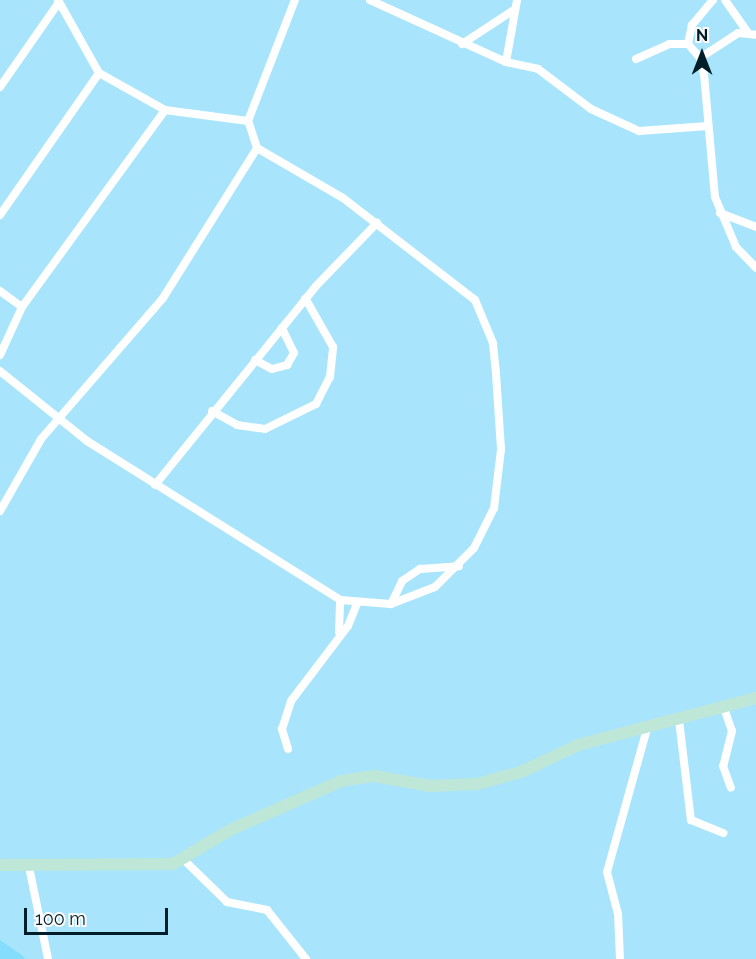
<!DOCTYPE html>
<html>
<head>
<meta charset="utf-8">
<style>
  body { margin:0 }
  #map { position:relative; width:756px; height:959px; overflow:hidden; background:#a8e5fc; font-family:Raleway,sans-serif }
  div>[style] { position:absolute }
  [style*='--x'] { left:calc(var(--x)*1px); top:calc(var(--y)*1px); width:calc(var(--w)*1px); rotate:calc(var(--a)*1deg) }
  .built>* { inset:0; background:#84ddfd }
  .street>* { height:8px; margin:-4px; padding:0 4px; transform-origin:4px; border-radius:4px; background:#fff }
  .secondary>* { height:12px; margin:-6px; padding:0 6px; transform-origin:6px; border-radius:6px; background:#bee7d8 }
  span { translate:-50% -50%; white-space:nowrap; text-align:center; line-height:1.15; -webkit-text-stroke:4.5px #fbfbfb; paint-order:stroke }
  .north { position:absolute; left:672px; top:24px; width:60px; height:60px; -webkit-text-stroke:4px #fbfbfb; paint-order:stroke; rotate:0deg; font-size:16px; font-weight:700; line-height:24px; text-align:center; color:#001e29 }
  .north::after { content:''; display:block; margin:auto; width:21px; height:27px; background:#001e29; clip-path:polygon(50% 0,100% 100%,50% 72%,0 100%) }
  .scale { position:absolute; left:24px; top:908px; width:144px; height:27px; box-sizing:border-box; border:3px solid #001e29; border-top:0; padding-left:8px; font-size:18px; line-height:21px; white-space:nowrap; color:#001e29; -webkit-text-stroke:4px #fbfbfb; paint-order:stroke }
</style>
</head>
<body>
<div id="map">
  <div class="built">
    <div style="clip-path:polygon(0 940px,23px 956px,25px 959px,0 959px)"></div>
  </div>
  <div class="street">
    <div style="--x:370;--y:0;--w:149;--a:24.5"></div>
    <div style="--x:506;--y:62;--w:63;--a:-79.9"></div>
    <div style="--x:713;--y:0;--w:33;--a:130"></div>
    <div style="--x:692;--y:25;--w:19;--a:102"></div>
    <div style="--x:688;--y:44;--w:18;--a:49"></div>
    <div style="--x:700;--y:58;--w:16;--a:76"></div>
    <div style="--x:704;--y:74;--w:123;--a:84.9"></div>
    <div style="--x:715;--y:197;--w:54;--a:67.2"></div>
    <div style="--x:736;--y:247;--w:29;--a:46"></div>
    <div style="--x:725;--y:0;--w:38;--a:55"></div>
    <div style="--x:462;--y:44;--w:60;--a:-33.4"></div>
    <div style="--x:700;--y:58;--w:45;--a:-33.3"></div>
    <div style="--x:738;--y:33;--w:18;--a:6"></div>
    <div style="--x:636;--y:59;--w:36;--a:-24"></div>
    <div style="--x:669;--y:44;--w:19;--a:0"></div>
    <div style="--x:506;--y:62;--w:33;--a:12"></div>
    <div style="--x:538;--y:69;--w:66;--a:37"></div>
    <div style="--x:591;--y:109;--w:53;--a:24.6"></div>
    <div style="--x:639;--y:131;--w:69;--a:-4.1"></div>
    <div style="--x:0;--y:87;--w:103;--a:-55.2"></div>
    <div style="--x:248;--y:121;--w:130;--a:-68.8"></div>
    <div style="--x:720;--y:213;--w:39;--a:21"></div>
    <div style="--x:0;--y:215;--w:173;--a:-55.1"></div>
    <div style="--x:0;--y:291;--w:27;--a:36"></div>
    <div style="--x:0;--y:355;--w:53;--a:-65.4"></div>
    <div style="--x:22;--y:307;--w:243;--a:-54"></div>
    <div style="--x:255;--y:360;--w:19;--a:28"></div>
    <div style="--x:272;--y:369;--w:16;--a:-15"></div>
    <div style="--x:287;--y:365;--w:14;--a:-60"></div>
    <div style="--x:294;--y:353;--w:28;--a:-116"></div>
    <div style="--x:0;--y:371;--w:112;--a:38.8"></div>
    <div style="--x:87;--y:441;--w:299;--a:32.1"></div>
    <div style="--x:340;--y:600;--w:51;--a:4.5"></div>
    <div style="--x:391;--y:604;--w:47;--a:-21.1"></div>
    <div style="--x:435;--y:587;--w:55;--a:-45"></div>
    <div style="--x:474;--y:548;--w:45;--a:-63.4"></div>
    <div style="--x:494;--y:508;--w:59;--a:-83.2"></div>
    <div style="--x:501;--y:449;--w:76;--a:-93.8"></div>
    <div style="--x:496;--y:373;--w:30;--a:-96"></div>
    <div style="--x:493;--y:343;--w:47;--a:-112.7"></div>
    <div style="--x:475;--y:300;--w:167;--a:-142.3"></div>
    <div style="--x:343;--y:198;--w:99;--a:-149.8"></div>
    <div style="--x:257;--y:148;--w:28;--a:-108"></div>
    <div style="--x:248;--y:121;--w:84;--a:-172.5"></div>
    <div style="--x:165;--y:110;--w:76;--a:-150.7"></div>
    <div style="--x:99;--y:73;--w:84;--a:-119.3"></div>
    <div style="--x:212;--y:411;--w:29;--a:29"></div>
    <div style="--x:237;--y:425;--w:28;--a:8"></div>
    <div style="--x:265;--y:429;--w:57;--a:-26.1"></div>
    <div style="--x:316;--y:404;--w:30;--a:-63"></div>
    <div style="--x:330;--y:377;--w:30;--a:-84"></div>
    <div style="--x:333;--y:347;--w:56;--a:-119.7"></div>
    <div style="--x:155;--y:485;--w:256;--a:-51"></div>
    <div style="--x:316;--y:286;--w:88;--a:-45.9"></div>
    <div style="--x:0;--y:511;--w:83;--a:-60.3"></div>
    <div style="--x:41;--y:439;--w:186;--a:-49.1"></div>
    <div style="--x:163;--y:298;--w:177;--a:-57.9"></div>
    <div style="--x:391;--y:604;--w:25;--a:-64"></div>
    <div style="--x:402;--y:581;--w:22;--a:-34"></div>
    <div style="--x:420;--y:569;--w:39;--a:-4"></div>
    <div style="--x:339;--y:632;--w:32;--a:-88"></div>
    <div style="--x:724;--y:708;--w:24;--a:71"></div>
    <div style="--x:732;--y:731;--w:36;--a:104"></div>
    <div style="--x:723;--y:766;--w:23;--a:70"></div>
    <div style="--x:679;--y:720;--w:101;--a:83.2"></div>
    <div style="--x:691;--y:820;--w:35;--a:22"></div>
    <div style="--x:288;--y:749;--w:21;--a:-107"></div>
    <div style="--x:282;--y:729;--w:29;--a:-72"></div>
    <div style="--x:291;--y:701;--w:94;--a:-52.8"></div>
    <div style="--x:348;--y:626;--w:24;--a:-68"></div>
    <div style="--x:184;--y:860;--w:60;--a:44.3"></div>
    <div style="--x:227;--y:902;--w:41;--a:11.3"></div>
    <div style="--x:267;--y:910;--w:63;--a:51.5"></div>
    <div style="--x:29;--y:867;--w:94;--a:78.3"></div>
    <div style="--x:620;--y:959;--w:45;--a:-92.5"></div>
    <div style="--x:618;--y:914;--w:43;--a:-104.7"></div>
    <div style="--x:607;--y:872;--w:148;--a:-74.4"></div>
  </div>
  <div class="secondary">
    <div style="--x:0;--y:865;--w:173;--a:-0.3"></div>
    <div style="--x:173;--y:864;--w:66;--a:-30.8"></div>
    <div style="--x:230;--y:830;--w:121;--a:-23.8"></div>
    <div style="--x:341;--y:781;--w:33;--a:-9"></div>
    <div style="--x:374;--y:776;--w:57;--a:10.1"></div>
    <div style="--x:430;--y:786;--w:47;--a:-2.4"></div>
    <div style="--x:477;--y:784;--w:46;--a:-15.3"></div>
    <div style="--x:521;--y:772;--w:63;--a:-25.3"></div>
    <div style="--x:578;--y:745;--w:184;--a:-14.8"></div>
  </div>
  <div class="north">N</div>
  <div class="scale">100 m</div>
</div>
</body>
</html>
